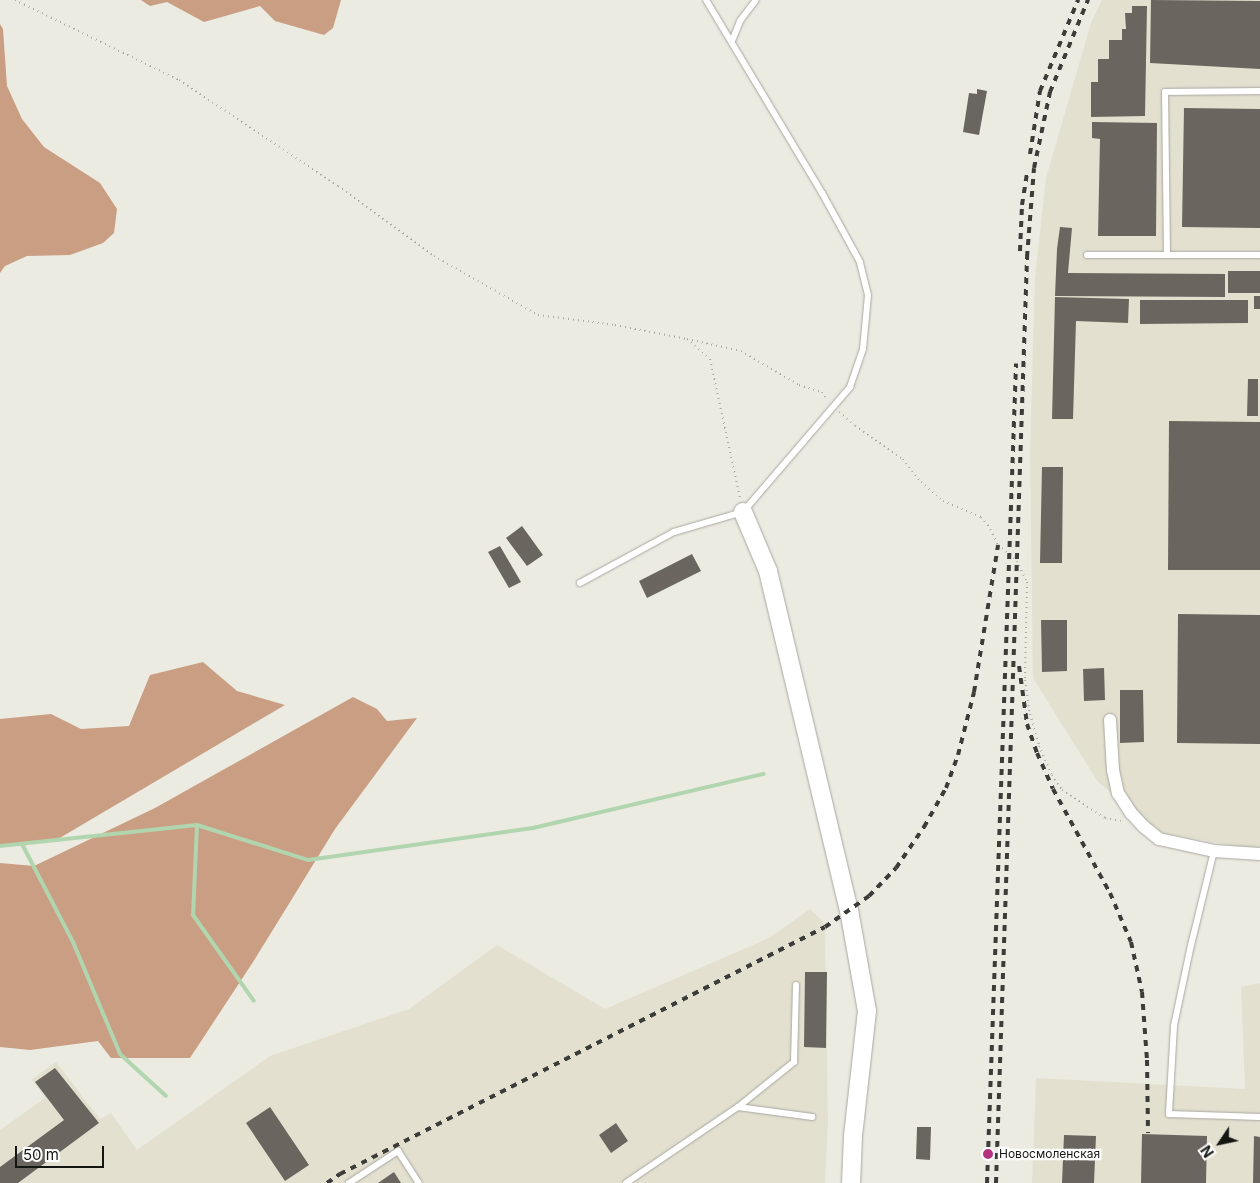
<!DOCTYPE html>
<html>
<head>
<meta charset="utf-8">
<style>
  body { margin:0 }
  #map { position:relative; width:1260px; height:1183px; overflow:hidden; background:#ecebe2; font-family:Inter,sans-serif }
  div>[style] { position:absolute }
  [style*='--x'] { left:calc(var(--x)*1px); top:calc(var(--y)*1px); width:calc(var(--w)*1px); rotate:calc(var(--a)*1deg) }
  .built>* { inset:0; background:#e3e0d0 }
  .forest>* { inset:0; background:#c99e82 }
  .stream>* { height:4px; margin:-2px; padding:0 2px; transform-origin:2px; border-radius:2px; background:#b1d5af }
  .building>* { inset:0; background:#6a665f }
  .path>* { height:2px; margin-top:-1px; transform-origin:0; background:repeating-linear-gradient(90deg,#a9a8a1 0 1px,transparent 0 5px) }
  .roads { filter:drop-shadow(0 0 1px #a8a79f) drop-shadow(0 0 1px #a8a79f) }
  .lane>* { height:6px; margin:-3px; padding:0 3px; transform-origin:3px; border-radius:3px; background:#fff }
  .street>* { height:12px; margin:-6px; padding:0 6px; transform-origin:6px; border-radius:6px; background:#fff }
  .secondary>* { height:18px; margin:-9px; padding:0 9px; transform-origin:9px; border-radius:9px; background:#fff }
  .rail>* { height:4px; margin-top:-2px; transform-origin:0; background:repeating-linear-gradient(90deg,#3c3c38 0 6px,transparent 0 12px) }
  .dots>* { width:14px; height:14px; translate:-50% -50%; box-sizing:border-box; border:2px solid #fff; border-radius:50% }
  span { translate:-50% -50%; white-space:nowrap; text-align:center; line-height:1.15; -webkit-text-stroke:4.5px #fff; paint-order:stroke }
  .poi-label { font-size:12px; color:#151512 }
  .left { translate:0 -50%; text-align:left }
  .north { position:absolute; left:1195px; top:1118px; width:50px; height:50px; -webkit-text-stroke:4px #fff; paint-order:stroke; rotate:236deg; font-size:14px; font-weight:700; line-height:20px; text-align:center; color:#151512 }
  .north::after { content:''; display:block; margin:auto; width:18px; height:22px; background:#151512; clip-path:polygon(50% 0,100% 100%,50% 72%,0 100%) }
  .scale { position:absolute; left:15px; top:1146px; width:89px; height:22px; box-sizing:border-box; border:2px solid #151512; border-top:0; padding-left:6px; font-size:15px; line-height:18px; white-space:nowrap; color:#151512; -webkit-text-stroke:4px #fff; paint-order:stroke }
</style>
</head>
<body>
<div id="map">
  <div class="built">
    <div style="clip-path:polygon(1102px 0,1260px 0,1260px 850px,1161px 833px,1098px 782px,1033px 678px,1030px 452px,1035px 278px,1046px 178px,1091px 23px)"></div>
    <div style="clip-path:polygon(810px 909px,823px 921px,825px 927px,828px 1123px,825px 1183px,0 1183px,0 1130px,45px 1098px,32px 1079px,56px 1062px,100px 1119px,111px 1113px,137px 1150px,270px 1056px,409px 1009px,497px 945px,605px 1009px,769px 938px)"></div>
    <div style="clip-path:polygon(1260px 983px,1260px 1183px,1032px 1183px,1036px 1078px,1245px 1089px,1241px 987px)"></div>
  </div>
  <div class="forest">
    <div style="clip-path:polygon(141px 0,341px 0,333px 28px,324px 35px,275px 21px,260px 6px,204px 22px,167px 2px,150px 6px)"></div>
    <div style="clip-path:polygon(0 24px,3px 29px,7px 86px,22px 119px,44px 147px,100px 183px,117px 209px,114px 233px,103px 243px,70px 255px,27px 256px,5px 266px,0 273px)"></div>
    <div style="clip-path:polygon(203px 662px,237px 691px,285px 705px,58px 839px,0 847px,0 719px,51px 714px,81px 729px,129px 726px,150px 675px)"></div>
    <div style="clip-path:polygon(353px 697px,377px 709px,387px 721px,417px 718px,335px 829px,253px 962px,190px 1058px,111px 1058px,98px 1041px,30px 1050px,0 1047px,0 863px,34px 866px,155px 808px)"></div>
  </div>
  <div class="stream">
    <div style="--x:197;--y:825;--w:90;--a:92.5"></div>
    <div style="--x:193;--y:915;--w:105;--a:54.7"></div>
    <div style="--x:22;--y:844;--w:110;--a:62.5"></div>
    <div style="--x:73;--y:942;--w:121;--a:67.2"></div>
    <div style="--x:120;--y:1054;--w:62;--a:42.4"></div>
    <div style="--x:0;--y:846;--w:198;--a:-6.1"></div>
    <div style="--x:197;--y:825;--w:116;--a:17.5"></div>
    <div style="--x:308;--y:860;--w:227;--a:-8.1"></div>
    <div style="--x:533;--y:828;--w:237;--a:-13.2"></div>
  </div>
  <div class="building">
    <div style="clip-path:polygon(1151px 0,1260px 1px,1260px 69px,1150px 63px)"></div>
    <div style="clip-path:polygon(1132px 6px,1147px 6px,1145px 116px,1091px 117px,1091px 82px,1098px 82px,1098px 59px,1109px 59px,1109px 40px,1122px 40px,1122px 29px,1126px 29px,1125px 13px,1132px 13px)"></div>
    <div style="clip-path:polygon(977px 89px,987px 91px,979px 135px,963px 132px,969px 93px,977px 94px)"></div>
    <div style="clip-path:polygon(1184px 108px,1260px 109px,1260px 228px,1182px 227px)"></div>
    <div style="clip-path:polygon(1092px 122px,1157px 123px,1156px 236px,1098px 236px,1100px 139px,1092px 138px)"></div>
    <div style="clip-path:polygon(1060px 227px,1072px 228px,1068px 273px,1225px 274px,1225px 297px,1055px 296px,1057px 249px)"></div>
    <div style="clip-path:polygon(1228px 271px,1260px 271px,1260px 293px,1228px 293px)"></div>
    <div style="clip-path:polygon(1254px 296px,1260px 296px,1260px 309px,1254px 309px)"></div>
    <div style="clip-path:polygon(1055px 297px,1129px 299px,1128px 323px,1076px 321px,1073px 419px,1052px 419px)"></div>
    <div style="clip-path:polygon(1140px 300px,1248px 300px,1248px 323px,1140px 324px)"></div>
    <div style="clip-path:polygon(1248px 379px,1258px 379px,1258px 416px,1247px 416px)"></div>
    <div style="clip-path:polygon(1169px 421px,1260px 422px,1260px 570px,1168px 570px)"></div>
    <div style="clip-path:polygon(1042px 467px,1063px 467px,1062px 563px,1040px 563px)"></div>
    <div style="clip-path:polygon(522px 526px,543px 555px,527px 566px,506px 538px)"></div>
    <div style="clip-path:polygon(500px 546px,521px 582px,509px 588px,488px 552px)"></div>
    <div style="clip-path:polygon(692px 554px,701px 571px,647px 598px,639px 581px)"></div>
    <div style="clip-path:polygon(1178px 614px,1260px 615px,1260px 744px,1177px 743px)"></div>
    <div style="clip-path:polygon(1041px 620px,1067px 620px,1067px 671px,1042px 672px)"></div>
    <div style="clip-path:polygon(1104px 668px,1105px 700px,1084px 701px,1083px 669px)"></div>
    <div style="clip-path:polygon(1120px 690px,1143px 690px,1144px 742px,1120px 743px)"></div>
    <div style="clip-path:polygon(805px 972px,827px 972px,826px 1048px,804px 1047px)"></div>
    <div style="clip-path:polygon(55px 1068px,99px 1123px,18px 1183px,0 1183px,0 1167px,64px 1120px,35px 1082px)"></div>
    <div style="clip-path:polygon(270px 1107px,309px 1165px,285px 1181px,246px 1123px)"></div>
    <div style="clip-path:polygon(616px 1123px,628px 1141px,611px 1153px,599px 1135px)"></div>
    <div style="clip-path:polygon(917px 1127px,931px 1127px,930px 1160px,916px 1159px)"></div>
    <div style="clip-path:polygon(1142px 1134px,1207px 1136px,1206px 1183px,1141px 1183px)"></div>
    <div style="clip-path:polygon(1064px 1135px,1096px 1136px,1094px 1183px,1062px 1183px)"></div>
    <div style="clip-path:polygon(1254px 1136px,1260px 1137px,1260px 1183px,1253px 1183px)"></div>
    <div style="clip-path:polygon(394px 1172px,401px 1183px,378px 1183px)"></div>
  </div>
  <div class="path">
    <div style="--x:15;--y:0;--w:182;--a:26"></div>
    <div style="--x:179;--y:80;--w:191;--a:33.7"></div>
    <div style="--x:338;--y:186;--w:119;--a:36.1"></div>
    <div style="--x:434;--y:256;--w:120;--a:29.6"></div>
    <div style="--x:538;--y:315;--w:78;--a:7.4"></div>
    <div style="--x:615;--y:325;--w:73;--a:11"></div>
    <div style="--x:687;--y:339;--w:30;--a:41"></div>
    <div style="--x:710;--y:359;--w:142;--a:77.8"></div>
    <div style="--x:687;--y:339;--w:55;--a:12.5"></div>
    <div style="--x:741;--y:351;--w:67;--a:30.4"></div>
    <div style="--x:799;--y:385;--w:24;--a:17"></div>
    <div style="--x:822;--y:392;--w:9;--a:54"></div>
    <div style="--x:839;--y:412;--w:21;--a:41"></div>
    <div style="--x:855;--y:426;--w:58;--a:34.5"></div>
    <div style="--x:903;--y:459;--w:29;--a:52"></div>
    <div style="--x:921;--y:482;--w:29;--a:41"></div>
    <div style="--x:943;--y:501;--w:41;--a:22.8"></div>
    <div style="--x:981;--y:517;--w:11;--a:49"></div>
    <div style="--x:988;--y:525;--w:22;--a:63"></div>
    <div style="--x:998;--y:545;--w:25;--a:40"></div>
    <div style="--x:1017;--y:561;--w:23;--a:65"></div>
    <div style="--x:1027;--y:582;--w:98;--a:91.2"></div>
    <div style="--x:1025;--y:680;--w:34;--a:82"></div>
    <div style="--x:1030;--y:714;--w:33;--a:74"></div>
    <div style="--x:1039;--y:746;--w:32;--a:66"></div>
    <div style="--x:1052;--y:775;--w:18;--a:56"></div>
    <div style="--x:1062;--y:790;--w:51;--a:33.1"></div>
    <div style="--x:1105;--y:818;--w:16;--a:11"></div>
  </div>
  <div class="roads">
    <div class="lane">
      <div style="--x:732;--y:41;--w:22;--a:-68"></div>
      <div style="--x:740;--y:21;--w:26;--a:-53"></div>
      <div style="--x:1087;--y:255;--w:173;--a:0"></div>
      <div style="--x:1167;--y:255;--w:163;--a:-90.7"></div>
      <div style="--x:1165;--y:92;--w:95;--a:-0.6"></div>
      <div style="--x:580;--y:583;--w:107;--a:-28.5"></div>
      <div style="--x:674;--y:532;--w:72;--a:-16.2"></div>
      <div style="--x:743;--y:512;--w:165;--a:-49.4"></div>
      <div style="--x:850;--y:387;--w:40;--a:-71.1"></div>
      <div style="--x:863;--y:349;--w:54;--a:-84.7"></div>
      <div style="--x:868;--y:295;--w:34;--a:-104"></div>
      <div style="--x:860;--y:262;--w:79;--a:-118.8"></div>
      <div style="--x:822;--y:193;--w:225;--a:-121"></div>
      <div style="--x:1214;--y:851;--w:97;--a:103.7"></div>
      <div style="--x:1191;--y:945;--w:83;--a:101.9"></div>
      <div style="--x:1174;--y:1026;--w:88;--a:93.3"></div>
      <div style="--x:1169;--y:1114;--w:91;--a:1.9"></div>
      <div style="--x:738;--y:1107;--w:75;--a:7.7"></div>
      <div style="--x:349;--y:1183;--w:59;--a:-33.1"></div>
      <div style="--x:398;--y:1151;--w:38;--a:57"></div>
      <div style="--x:626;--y:1183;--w:135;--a:-34.2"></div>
      <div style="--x:738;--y:1107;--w:72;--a:-38.8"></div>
      <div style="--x:794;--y:1062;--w:77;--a:-88.5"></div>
    </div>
    <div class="street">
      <div style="--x:1110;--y:720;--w:50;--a:86.6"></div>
      <div style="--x:1113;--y:770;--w:24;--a:78"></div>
      <div style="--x:1118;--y:793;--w:24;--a:57"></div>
      <div style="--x:1131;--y:813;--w:18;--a:47"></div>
      <div style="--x:1143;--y:826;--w:21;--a:39"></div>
      <div style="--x:1159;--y:839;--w:56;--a:12.3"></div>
      <div style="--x:1214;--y:851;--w:46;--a:3.7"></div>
    </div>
    <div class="secondary">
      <div style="--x:743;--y:512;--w:64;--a:67"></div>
      <div style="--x:768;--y:571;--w:349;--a:76.6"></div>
      <div style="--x:849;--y:910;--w:103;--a:79.9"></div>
      <div style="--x:867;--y:1011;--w:126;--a:96.4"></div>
      <div style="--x:853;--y:1136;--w:47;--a:92.4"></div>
    </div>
  </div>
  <div class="rail">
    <div style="--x:1030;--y:154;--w:64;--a:-81"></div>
    <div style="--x:1040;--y:91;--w:99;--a:-67.3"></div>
    <div style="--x:1020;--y:251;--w:46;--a:-87.5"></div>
    <div style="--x:1022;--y:205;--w:33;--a:-81"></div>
    <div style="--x:1019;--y:666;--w:59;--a:82.1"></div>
    <div style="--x:1027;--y:724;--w:31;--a:71"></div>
    <div style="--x:1037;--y:753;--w:39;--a:66"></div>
    <div style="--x:1053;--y:789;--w:119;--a:61.3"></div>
    <div style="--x:1110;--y:893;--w:53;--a:66.8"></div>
    <div style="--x:1131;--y:942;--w:51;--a:77.6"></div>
    <div style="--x:1142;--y:992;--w:68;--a:85.8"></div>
    <div style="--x:1147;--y:1060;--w:73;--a:89.2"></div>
    <div style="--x:327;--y:1183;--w:16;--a:-35"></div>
    <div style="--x:340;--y:1174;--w:544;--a:-26.99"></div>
    <div style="--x:825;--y:927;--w:54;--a:-35.2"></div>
    <div style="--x:869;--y:896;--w:39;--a:-46"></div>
    <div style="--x:896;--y:868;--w:50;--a:-55.7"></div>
    <div style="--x:924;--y:827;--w:45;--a:-60.6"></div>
    <div style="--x:946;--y:788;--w:35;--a:-70"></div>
    <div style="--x:958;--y:755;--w:65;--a:-75.7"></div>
    <div style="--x:974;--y:692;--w:149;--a:-80.7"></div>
    <div style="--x:987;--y:1183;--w:820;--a:-87.97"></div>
    <div style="--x:996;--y:1183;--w:927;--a:-88.08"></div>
    <div style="--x:1027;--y:257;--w:89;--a:-85.5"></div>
    <div style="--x:1034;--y:168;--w:78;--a:-78.1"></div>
    <div style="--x:1050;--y:92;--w:100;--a:-67.6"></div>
  </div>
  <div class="dots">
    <div style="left:988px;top:1154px;background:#b3337f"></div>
  </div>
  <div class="poi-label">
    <span class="left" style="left:999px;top:1154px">Новосмоленская</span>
  </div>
  <div class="north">N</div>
  <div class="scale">50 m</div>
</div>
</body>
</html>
